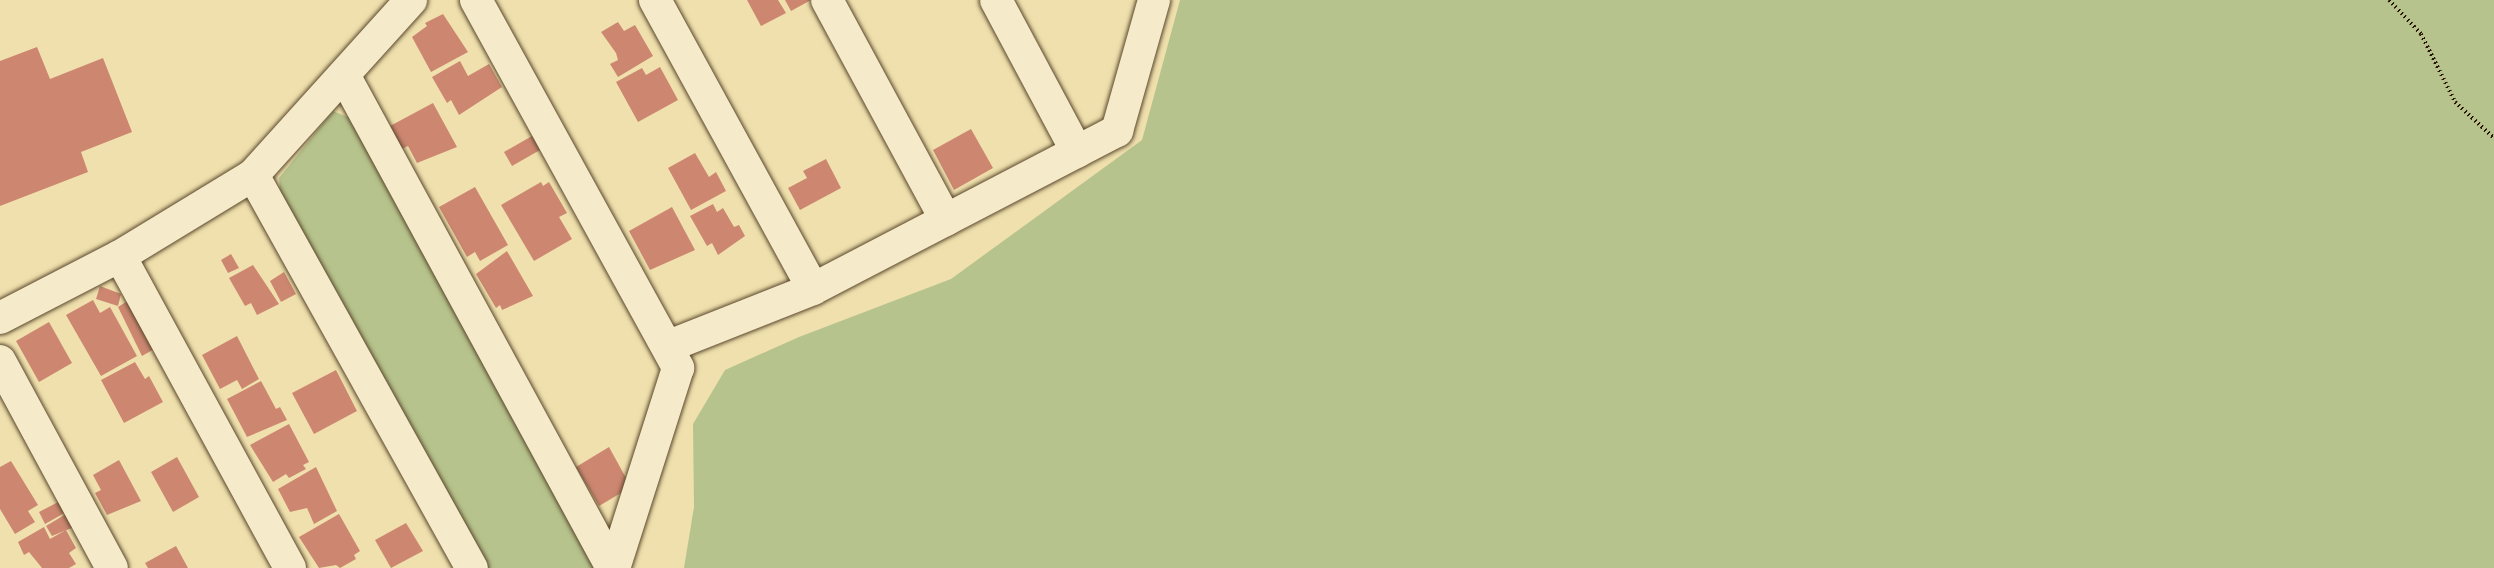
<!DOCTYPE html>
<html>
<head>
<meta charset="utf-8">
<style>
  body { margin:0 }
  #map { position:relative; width:2494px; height:568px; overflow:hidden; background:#efe0ad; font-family:"Gentium Book Plus",serif }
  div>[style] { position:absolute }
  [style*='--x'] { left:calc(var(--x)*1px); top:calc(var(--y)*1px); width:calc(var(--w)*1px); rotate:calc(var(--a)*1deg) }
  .green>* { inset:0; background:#b6c38c }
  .building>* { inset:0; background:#cd8771 }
  .path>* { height:4px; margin-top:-2px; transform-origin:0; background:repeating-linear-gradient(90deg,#281401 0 1.5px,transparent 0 4.5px) }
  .roads { filter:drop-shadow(0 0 2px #5a472c) drop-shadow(0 0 2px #5a472c) }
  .street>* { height:32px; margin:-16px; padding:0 16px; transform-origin:16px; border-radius:16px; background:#f5ebca }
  span { translate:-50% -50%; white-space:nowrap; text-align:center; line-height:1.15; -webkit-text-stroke:6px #f5ebca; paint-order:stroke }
</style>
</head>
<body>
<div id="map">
  <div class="green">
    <div style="clip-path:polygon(1180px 0,2494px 0,2494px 568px,684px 568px,694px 507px,693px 424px,725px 370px,799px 337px,951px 279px,1142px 140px)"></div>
    <div style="clip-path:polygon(333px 111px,352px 119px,594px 568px,485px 568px,280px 191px,279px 178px)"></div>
  </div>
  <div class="building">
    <div style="clip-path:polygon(747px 0,778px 0,786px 13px,761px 26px)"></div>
    <div style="clip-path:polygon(785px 0,811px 0,791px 11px)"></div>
    <div style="clip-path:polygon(443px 14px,468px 52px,431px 72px,412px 37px,427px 26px,425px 23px)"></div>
    <div style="clip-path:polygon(618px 22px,624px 31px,635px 25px,653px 56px,618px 77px,610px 64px,618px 60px,616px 53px,601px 32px)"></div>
    <div style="clip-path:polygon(37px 47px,50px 79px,103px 58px,132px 132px,81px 152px,88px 172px,0 206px,0 61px)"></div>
    <div style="clip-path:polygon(460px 61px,468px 76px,489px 64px,502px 87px,459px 115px,451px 100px,447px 103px,432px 77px)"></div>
    <div style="clip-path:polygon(660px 67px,678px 100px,638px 122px,616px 82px,642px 68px,646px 75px)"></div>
    <div style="clip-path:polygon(433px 103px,457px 147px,417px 163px,408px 146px,402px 149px,390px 126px)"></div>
    <div style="clip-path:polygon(971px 129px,993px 168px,954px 190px,933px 150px)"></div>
    <div style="clip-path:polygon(532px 136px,540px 150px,512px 166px,504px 152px)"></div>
    <div style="clip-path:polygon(695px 153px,709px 177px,716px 172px,726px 191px,691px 210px,668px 168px)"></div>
    <div style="clip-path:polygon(826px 159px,841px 188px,800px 210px,788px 188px,807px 178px,803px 171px)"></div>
    <div style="clip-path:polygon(541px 182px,543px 186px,549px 182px,567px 213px,559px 217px,572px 239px,534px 261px,501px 205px)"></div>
    <div style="clip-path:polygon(475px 187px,508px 245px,480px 261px,475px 252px,467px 257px,439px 207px)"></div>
    <div style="clip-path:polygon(713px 204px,717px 212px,723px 208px,734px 227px,739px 225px,745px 236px,718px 255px,712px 243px,707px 246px,690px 216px)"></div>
    <div style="clip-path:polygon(672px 207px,695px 250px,650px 270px,629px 231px)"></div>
    <div style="clip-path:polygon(507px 251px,533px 296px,502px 310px,500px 305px,496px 308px,476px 274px)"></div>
    <div style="clip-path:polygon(231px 254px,239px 268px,228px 273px,221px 260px)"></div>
    <div style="clip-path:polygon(253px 265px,279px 304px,257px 315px,251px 303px,245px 306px,229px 278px)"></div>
    <div style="clip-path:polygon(284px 272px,296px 294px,281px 302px,270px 281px)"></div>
    <div style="clip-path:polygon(100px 286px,121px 294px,118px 306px,96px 299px)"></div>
    <div style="clip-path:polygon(93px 300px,100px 313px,110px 307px,137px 356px,101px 376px,66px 315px)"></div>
    <div style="clip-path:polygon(129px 300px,156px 348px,142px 356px,118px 307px)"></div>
    <div style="clip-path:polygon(49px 322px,72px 363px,39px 382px,16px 341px)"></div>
    <div style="clip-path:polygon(237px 336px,259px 379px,242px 389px,237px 380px,220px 389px,202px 355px)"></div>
    <div style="clip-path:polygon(135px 362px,145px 379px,149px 376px,163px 402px,124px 423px,101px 380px)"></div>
    <div style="clip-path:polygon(336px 370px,357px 411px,314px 434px,292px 393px)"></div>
    <div style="clip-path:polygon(261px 381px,276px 409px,280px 407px,287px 420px,247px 437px,227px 399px)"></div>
    <div style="clip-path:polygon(289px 424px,309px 462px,303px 465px,306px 469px,289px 478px,286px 474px,273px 482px,250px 445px)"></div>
    <div style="clip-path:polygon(609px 447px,631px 487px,599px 506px,576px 467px)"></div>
    <div style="clip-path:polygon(177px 457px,199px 497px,173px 512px,151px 472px)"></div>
    <div style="clip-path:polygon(119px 460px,141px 501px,107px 515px,95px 493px,101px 490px,93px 475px)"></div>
    <div style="clip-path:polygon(11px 461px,38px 505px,28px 511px,35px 522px,15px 534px,0 509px,0 467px)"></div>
    <div style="clip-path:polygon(316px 467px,337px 511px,314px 524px,307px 508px,290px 512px,278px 489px)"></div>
    <div style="clip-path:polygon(62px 500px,68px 511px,45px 524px,39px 512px)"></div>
    <div style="clip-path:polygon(66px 514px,74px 527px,52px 536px,46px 526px)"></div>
    <div style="clip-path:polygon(339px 514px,360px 551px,354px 555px,356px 559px,340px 568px,336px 565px,319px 568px,299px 537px)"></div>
    <div style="clip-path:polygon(406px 523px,423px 551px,391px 568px,375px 540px)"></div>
    <div style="clip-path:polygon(44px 527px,50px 539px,66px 530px,76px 548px,69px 553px,76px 564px,69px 568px,42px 568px,29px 552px,24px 555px,18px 542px)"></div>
    <div style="clip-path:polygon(176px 546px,188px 568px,148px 568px,145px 563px)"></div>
  </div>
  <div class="path">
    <div style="--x:2389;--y:0;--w:47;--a:46.7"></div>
    <div style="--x:2421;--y:34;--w:76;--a:63.4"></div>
    <div style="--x:2455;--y:102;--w:53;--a:42.7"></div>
  </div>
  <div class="roads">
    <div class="street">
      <div style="--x:476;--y:0;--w:420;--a:61.2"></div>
      <div style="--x:678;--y:368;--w:210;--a:107.7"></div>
      <div style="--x:655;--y:0;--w:329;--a:61.3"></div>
      <div style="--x:827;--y:0;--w:250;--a:61.6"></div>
      <div style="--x:996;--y:0;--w:172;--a:61.9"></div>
      <div style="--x:344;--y:75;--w:561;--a:61.47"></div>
      <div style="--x:253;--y:175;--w:450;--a:60.9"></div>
      <div style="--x:120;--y:256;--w:355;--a:61.4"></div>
      <div style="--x:0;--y:318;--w:135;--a:-27.3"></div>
      <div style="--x:120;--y:256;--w:156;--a:-31.3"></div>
      <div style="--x:253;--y:175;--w:236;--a:-47.9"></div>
      <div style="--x:669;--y:346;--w:155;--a:-21.6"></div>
      <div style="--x:813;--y:289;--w:343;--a:-27.5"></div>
      <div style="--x:1117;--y:131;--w:136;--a:-74.2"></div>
      <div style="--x:0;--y:361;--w:235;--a:61.6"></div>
    </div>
  </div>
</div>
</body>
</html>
